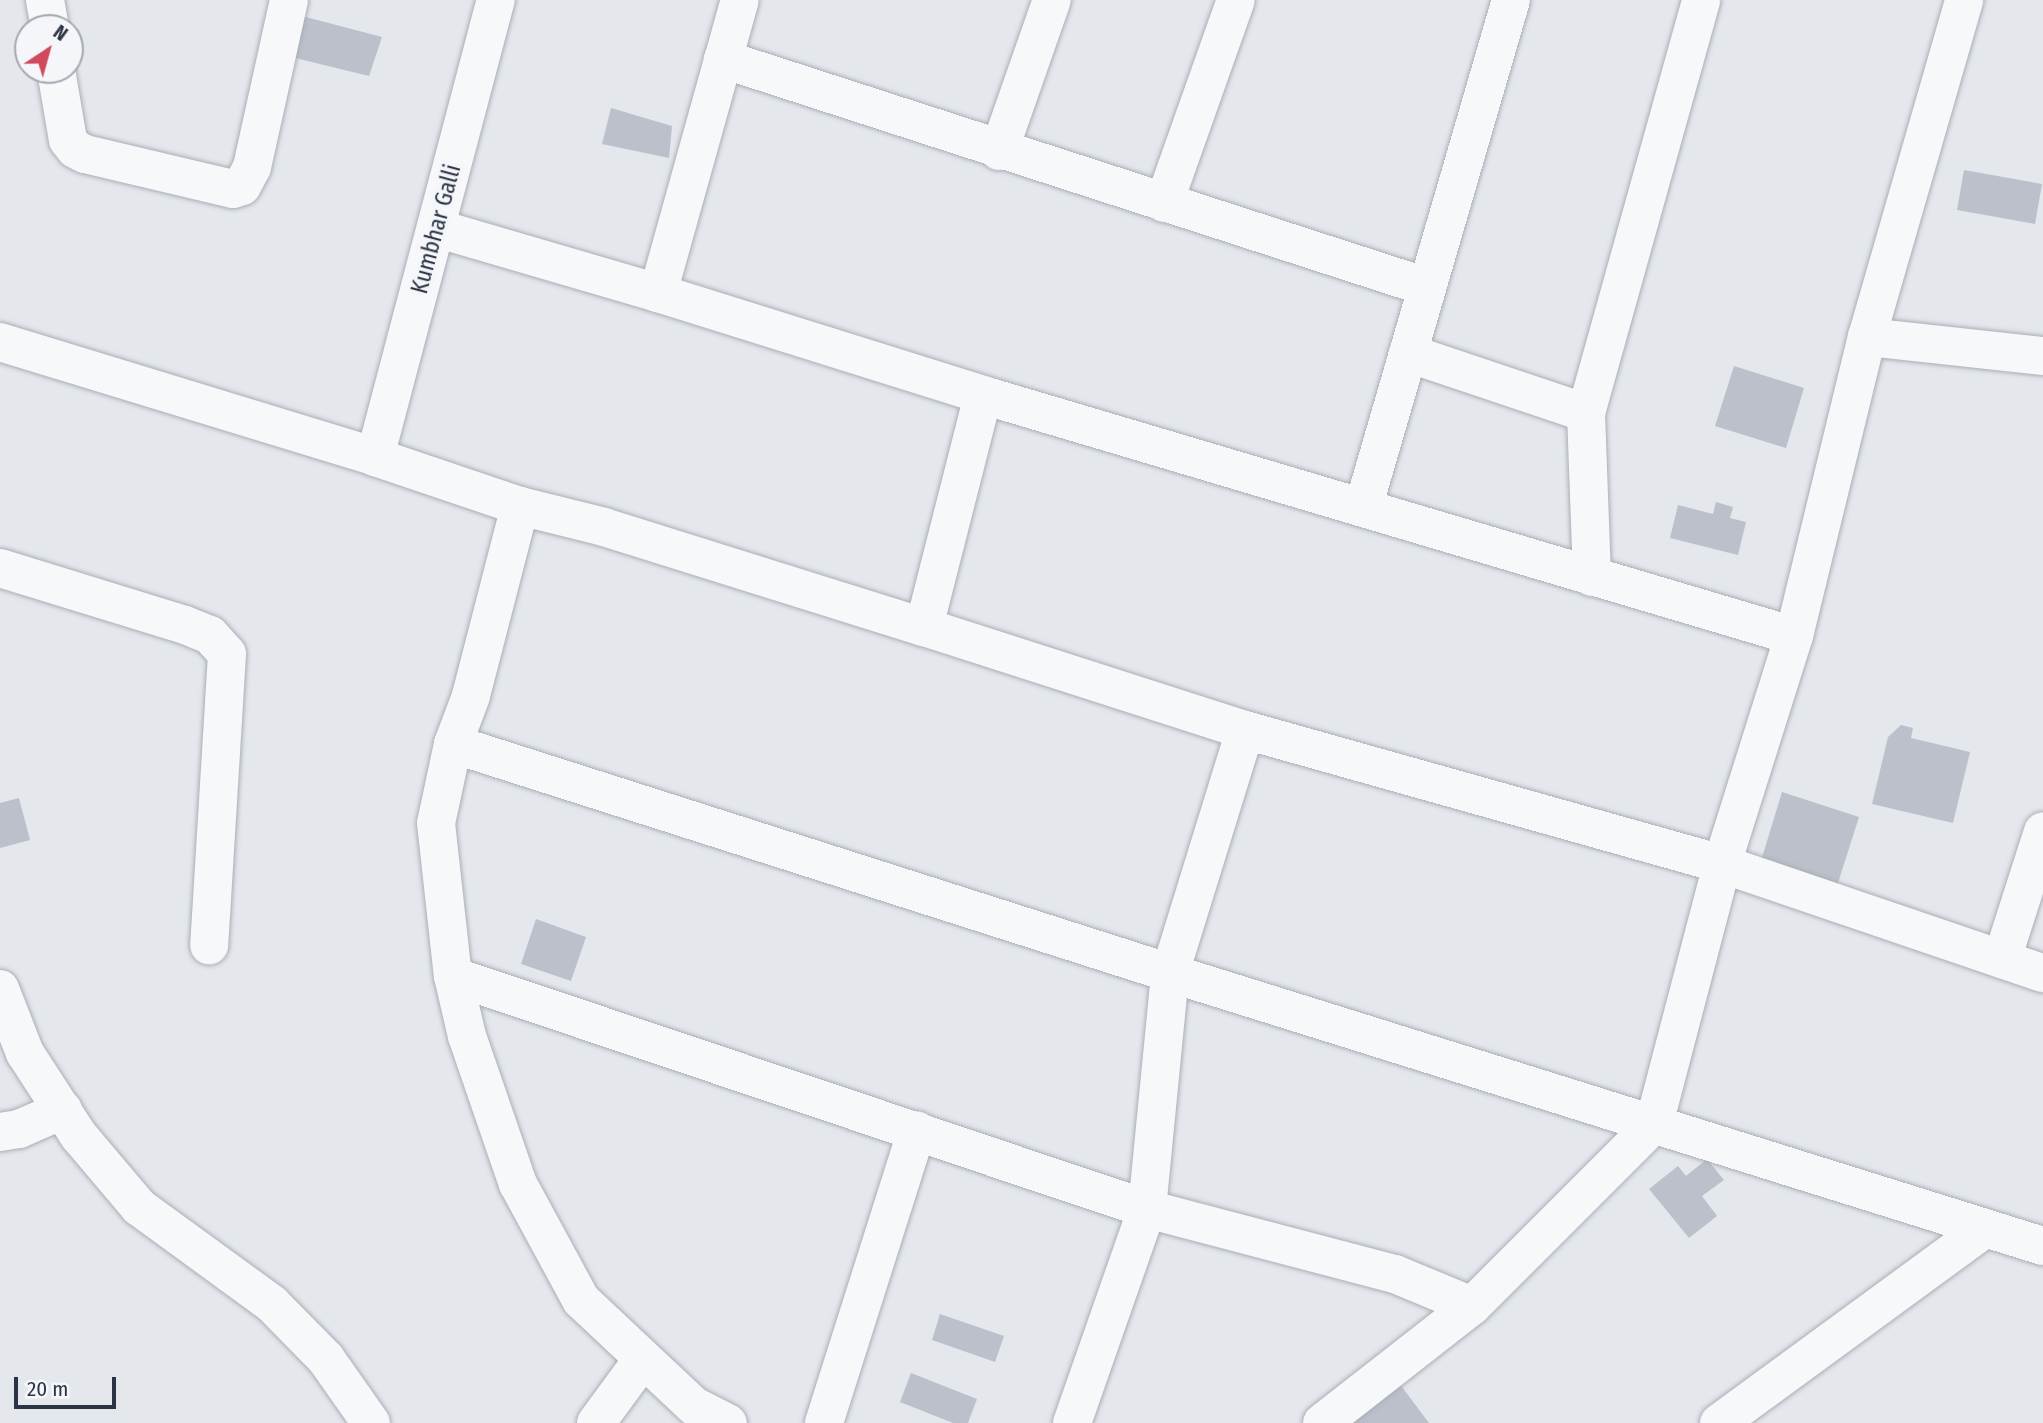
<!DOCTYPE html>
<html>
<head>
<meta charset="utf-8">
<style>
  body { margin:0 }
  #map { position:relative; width:2043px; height:1423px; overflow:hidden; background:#e4e7ec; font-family:"Fira Sans Condensed",sans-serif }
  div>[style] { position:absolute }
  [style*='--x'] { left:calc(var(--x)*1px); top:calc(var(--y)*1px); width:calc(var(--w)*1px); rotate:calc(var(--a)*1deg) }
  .building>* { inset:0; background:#bbc0ca }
  .roads { filter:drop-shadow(0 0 2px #a9aeb7) drop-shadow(0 0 2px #a9aeb7) }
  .minor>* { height:38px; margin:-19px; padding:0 19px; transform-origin:19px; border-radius:19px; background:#f7f8fa }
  span { translate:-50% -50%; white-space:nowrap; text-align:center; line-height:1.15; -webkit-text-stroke:7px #f4f6f9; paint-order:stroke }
  .street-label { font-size:23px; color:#2b3445 }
  .north { position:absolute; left:14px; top:14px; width:70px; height:70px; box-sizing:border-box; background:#f4f6f9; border:2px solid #a4a8b1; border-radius:50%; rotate:36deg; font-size:19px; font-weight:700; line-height:28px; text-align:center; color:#2b3445 }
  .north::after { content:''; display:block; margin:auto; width:24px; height:32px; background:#d1495b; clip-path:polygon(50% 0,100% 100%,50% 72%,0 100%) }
  .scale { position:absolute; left:14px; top:1377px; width:102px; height:32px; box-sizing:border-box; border:4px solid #2b3445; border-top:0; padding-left:9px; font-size:21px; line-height:24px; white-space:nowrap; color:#2b3445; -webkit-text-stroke:5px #f4f6f9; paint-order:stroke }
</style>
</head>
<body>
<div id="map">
  <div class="building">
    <div style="clip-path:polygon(298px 15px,382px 37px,369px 76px,287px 56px)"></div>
    <div style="clip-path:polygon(611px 108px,672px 126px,669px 158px,602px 144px)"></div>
    <div style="clip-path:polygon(1964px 170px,2042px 184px,2035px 224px,1957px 210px)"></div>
    <div style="clip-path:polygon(1734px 366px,1804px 388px,1786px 448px,1715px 426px)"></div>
    <div style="clip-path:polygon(1716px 502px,1733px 507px,1730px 518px,1746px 522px,1738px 555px,1670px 538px,1678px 505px,1713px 514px)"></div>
    <div style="clip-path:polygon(1901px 725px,1913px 728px,1911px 738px,1970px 752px,1953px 823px,1872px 804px,1888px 737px)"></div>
    <div style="clip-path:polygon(1782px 792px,1859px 817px,1837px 886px,1761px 861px)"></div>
    <div style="clip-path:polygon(19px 798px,30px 840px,0 848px,0 803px)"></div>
    <div style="clip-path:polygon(536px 919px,586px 937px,571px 981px,521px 964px)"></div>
    <div style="clip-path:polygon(1707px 1159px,1724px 1180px,1702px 1196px,1717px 1216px,1689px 1238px,1649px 1189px,1678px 1166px,1686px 1176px)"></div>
    <div style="clip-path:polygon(940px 1314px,1004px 1336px,995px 1362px,932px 1340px)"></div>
    <div style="clip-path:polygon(911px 1373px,977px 1399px,968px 1423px,953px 1423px,900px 1402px)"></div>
    <div style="clip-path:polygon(1396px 1379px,1429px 1423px,1338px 1423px)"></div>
  </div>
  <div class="roads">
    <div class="minor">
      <div style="--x:45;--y:0;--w:28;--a:80"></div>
      <div style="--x:723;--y:59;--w:740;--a:17.95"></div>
      <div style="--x:56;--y:70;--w:71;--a:80.3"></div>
      <div style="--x:68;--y:140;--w:11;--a:52"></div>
      <div style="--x:75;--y:149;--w:11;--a:27"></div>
      <div style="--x:85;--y:154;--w:152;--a:13.3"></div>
      <div style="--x:233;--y:189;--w:9;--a:-18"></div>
      <div style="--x:242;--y:186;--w:21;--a:-62"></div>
      <div style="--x:252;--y:167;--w:171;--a:-77.5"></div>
      <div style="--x:999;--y:151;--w:160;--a:-70.7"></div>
      <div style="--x:1164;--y:203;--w:215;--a:-70.5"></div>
      <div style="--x:436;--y:228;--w:231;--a:16.3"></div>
      <div style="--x:658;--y:293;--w:341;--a:17.4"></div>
      <div style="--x:983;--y:395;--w:846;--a:16.55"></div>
      <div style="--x:658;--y:293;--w:304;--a:-74.4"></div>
      <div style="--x:1867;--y:337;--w:177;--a:6.2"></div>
      <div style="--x:0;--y:342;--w:392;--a:17"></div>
      <div style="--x:375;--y:457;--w:153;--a:18.7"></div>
      <div style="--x:520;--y:506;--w:87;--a:14"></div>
      <div style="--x:604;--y:527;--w:335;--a:17.4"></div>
      <div style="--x:924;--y:627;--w:337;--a:17.8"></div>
      <div style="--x:1245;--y:730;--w:495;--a:15.7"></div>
      <div style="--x:1722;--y:864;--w:339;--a:18.8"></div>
      <div style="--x:1408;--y:353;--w:188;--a:18.6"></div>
      <div style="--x:375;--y:457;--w:473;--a:-75.2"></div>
      <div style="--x:520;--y:506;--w:196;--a:104.5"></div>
      <div style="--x:471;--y:696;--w:51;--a:110.6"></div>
      <div style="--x:453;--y:744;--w:81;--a:102.1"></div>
      <div style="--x:436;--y:823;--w:154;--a:83.7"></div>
      <div style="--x:453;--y:976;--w:62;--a:76.9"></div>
      <div style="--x:467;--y:1036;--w:157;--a:71"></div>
      <div style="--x:518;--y:1184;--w:132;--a:61.5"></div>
      <div style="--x:581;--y:1300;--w:155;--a:43.2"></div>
      <div style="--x:694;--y:1406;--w:38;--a:27"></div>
      <div style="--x:1363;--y:508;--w:529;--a:-73.76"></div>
      <div style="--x:0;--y:568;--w:194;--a:17.1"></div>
      <div style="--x:185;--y:625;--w:27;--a:22"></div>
      <div style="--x:210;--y:635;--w:25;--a:48"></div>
      <div style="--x:227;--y:654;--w:292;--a:93.5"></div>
      <div style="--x:1592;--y:577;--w:164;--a:-92.1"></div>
      <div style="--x:1586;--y:413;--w:429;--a:-74.4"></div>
      <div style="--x:924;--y:627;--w:239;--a:-75.7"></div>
      <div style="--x:453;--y:744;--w:753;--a:17.71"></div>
      <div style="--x:1170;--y:973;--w:915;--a:17.37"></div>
      <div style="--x:2002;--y:959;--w:134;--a:-72.2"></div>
      <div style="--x:453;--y:976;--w:732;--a:18.56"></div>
      <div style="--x:1147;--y:1209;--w:256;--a:14.7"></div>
      <div style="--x:1395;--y:1274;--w:83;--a:22.6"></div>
      <div style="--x:0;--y:989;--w:69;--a:68.7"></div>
      <div style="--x:25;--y:1053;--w:99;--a:57"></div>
      <div style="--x:79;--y:1136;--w:93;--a:49.8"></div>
      <div style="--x:139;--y:1207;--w:165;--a:36.1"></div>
      <div style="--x:272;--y:1304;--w:77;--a:45.5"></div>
      <div style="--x:326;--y:1359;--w:78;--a:54.9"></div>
      <div style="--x:0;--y:1132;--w:19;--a:-9"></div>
      <div style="--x:19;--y:1129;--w:48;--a:-23.4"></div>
      <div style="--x:596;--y:1423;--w:79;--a:-53.7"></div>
      <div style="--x:824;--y:1423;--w:307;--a:-72.4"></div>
      <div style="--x:1072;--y:1423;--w:227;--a:-70.7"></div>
      <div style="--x:1147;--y:1209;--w:237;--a:-84.4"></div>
      <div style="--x:1170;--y:973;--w:254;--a:-72.8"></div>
      <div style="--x:1322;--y:1423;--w:190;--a:-38"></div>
      <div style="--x:1472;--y:1306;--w:257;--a:-45"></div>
      <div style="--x:1654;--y:1124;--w:269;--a:-75.3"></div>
      <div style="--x:1722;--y:864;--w:239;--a:-72.5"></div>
      <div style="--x:1794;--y:636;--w:308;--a:-76.3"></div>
      <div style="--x:1867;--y:337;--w:351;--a:-73.9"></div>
      <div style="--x:1719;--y:1423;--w:328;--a:-36.2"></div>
    </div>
  </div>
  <div class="street-label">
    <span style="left:436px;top:229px;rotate:-75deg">Kumbhar Galli</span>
  </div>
  <div class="north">N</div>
  <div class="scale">20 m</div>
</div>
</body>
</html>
